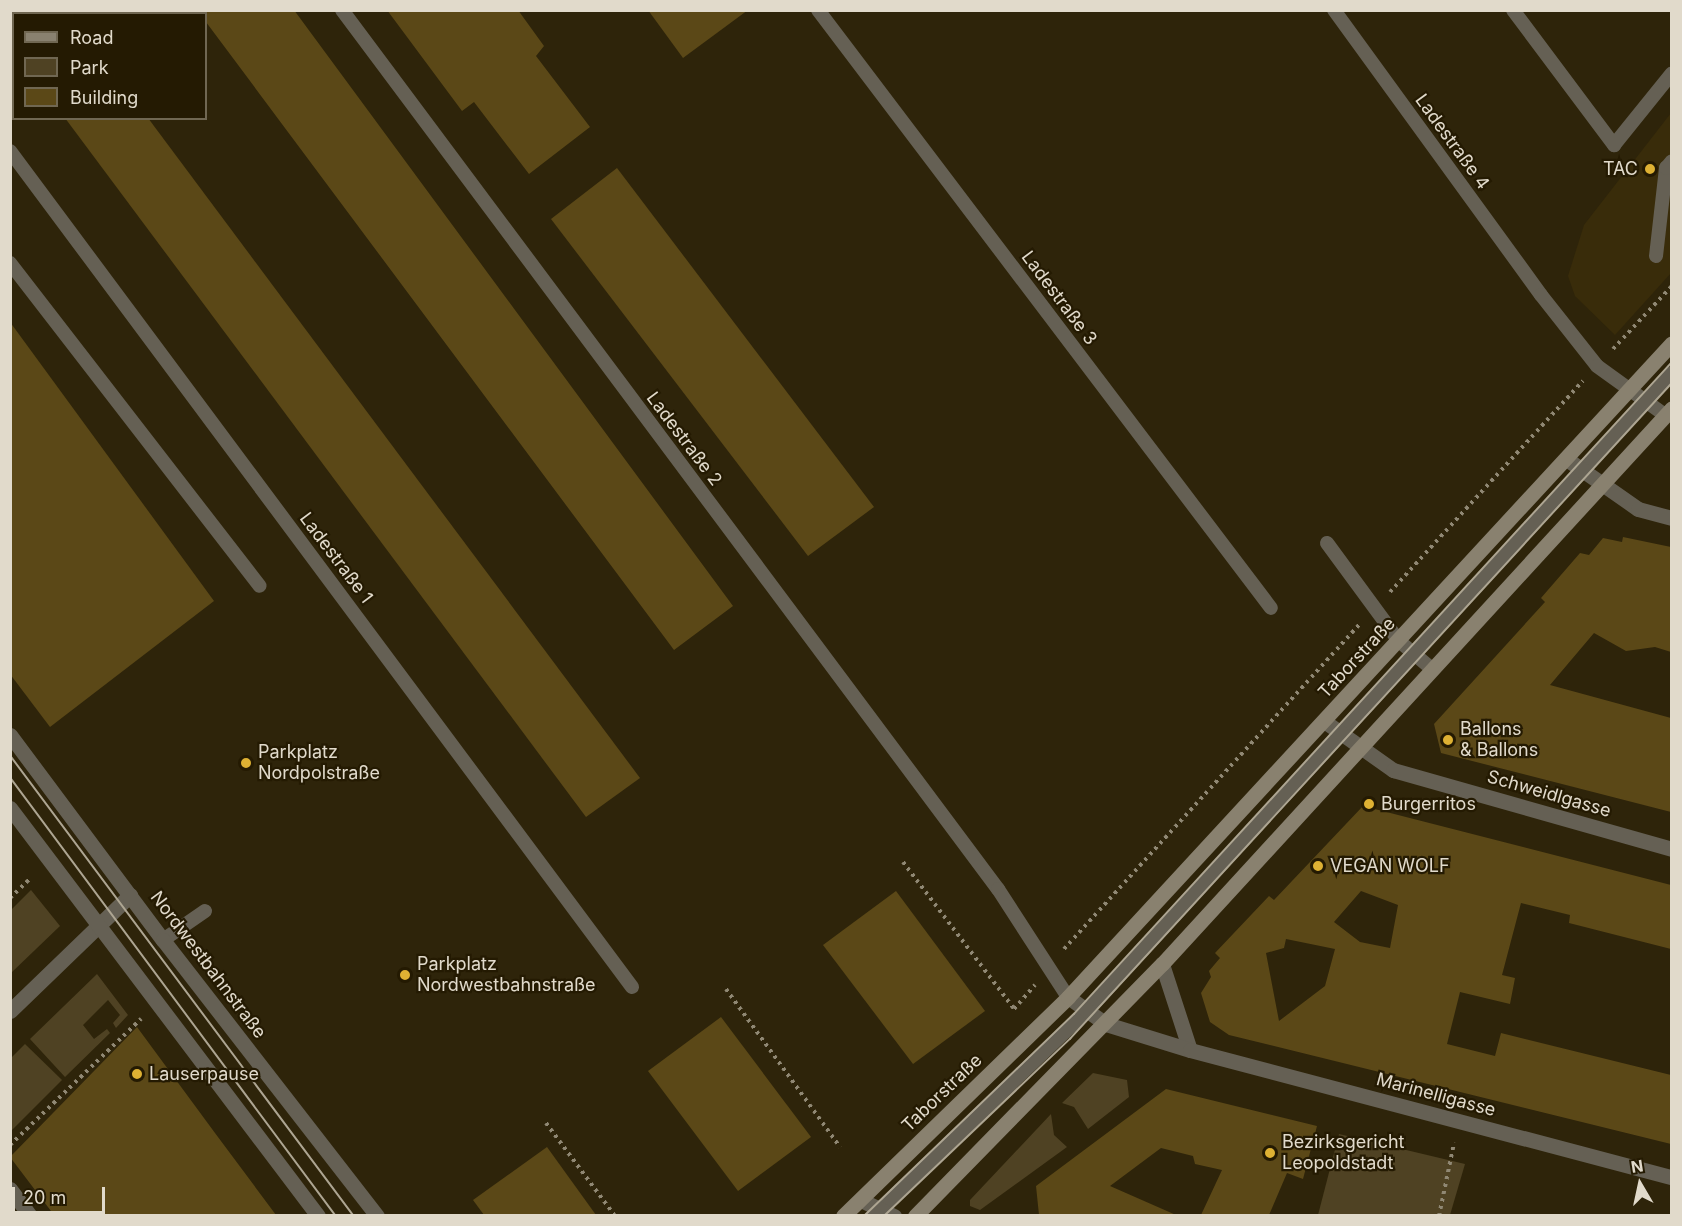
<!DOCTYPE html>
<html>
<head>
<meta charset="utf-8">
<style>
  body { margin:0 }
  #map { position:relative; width:1682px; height:1226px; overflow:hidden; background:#2e240a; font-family:Inter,sans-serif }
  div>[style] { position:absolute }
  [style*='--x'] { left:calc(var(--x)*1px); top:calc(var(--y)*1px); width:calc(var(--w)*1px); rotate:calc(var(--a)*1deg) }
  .built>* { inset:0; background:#392c0a }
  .green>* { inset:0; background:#4f4223 }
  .building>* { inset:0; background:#5b4817 }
  .path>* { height:4px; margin-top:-2px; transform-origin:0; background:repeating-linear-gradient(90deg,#908874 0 3px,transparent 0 7.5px) }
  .service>* { height:14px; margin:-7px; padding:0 7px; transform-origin:7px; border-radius:7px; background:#656054 }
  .minor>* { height:15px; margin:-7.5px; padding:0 7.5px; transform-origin:7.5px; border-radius:7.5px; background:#656054 }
  .tertiary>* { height:15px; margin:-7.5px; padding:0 7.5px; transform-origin:7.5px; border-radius:7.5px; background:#656054 }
  .secondary>* { height:15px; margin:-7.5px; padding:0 7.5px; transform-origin:7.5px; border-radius:7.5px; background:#89816f }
  .tram>* { height:1.5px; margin:-0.75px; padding:0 0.75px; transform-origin:0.75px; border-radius:0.75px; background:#ada592 }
  .dots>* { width:16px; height:16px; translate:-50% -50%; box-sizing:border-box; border:3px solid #241a02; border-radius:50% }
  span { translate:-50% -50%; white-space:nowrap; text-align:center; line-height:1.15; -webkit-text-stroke:4.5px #241a02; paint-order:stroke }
  .street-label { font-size:18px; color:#e1dacb }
  .poi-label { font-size:18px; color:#e1dacb }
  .right { translate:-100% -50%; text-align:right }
  .left { translate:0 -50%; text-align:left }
  .frame { position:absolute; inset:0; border:12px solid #e1dacb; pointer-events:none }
  .legend { position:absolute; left:12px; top:12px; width:195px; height:108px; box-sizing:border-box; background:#241a02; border:2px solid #706752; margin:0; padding:8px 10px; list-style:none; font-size:18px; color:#e1dacb }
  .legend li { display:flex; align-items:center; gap:12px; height:30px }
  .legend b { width:30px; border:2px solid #706752 }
  .north { position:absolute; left:1610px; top:1154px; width:60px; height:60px; -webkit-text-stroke:4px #241a02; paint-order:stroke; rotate:351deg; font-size:16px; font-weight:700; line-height:24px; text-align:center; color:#e1dacb }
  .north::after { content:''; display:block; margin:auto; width:21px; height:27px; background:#e1dacb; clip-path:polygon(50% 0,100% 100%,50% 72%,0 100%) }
  .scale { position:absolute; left:12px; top:1187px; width:93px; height:27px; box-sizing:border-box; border:3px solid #e1dacb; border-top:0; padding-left:8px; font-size:18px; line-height:21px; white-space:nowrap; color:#e1dacb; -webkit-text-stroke:4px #241a02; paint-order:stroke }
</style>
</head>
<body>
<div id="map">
  <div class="built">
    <div style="clip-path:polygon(1671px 113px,1671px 273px,1615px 335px,1575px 296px,1568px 276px,1584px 225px)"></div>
  </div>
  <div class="green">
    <div style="clip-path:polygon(31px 890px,60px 926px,11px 973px,11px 910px)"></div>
    <div style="clip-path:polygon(97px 974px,128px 1015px,116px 1028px,113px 1023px,120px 1015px,108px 1000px,83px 1025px,94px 1039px,107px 1029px,110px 1033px,65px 1077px,30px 1039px)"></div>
    <div style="clip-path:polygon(25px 1044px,62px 1080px,11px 1131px,11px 1058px)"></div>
    <div style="clip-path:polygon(1093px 1073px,1127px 1080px,1129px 1097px,1088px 1129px,1074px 1107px,1062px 1103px)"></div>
    <div style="clip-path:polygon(1051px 1114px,1054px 1135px,1067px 1147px,980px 1210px,970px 1206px,970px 1200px)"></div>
    <div style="clip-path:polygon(1339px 1134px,1465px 1164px,1450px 1215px,1318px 1215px)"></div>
  </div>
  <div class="building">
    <div style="clip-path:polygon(197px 10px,294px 10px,733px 606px,674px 650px,206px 22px,206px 14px)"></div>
    <div style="clip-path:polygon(387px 10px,518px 10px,544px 46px,536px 56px,590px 127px,529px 174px,474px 102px,462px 111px)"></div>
    <div style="clip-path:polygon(648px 10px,748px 10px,683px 58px)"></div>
    <div style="clip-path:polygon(65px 118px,148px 118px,640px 778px,586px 817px)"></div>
    <div style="clip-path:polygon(617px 168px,874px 507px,808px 556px,551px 219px)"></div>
    <div style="clip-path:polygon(10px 322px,214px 601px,50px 727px,10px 674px)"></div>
    <div style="clip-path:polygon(1623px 537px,1671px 547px,1671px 652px,1655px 647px,1626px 651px,1594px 633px,1550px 685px,1671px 718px,1671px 812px,1441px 753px,1434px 724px,1545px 602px,1541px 598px,1580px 553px,1589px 555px,1603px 538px,1622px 542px)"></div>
    <div style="clip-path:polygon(evenodd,1363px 806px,1671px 885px,1671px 949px,1569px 923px,1570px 915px,1521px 903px,1502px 975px,1515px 978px,1510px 1004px,1460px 992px,1447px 1044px,1495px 1056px,1501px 1033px,1671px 1075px,1671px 1144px,1229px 1035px,1210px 1022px,1201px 993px,1211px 977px,1209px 971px,1220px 958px,1215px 953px,1269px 896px,1274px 900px,1363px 806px,1361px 891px,1398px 905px,1390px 948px,1360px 942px,1334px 922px,1361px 891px,1363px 806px,1286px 939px,1335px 949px,1325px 986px,1279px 1021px,1266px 953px,1284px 948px,1286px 939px)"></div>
    <div style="clip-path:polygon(896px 891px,985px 1011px,913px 1064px,823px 945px)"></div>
    <div style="clip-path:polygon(721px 1017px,811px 1137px,738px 1191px,648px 1071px)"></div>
    <div style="clip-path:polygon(137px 1027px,215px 1133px,276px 1215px,54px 1215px,10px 1157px)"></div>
    <div style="clip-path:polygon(1166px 1089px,1317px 1126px,1303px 1179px,1287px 1173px,1269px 1215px,1201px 1215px,1222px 1170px,1195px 1164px,1193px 1156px,1161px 1148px,1110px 1186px,1176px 1215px,1039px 1215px,1036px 1186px)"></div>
    <div style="clip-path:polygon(547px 1147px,596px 1215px,484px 1215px,473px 1200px)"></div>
  </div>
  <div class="path">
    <div style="--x:1613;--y:349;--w:86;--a:-46.9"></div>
    <div style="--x:1390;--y:592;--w:286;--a:-47.6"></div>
    <div style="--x:903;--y:862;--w:184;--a:52.9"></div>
    <div style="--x:1014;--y:1009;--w:32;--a:-49"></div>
    <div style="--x:10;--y:898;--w:29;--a:-44"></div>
    <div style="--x:1064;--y:949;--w:440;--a:-47.7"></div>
    <div style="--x:726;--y:989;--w:195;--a:54.2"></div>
    <div style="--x:546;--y:1123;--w:116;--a:53.4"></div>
    <div style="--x:10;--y:1145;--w:182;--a:-43.9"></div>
    <div style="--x:1439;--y:1216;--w:75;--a:-78.4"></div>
  </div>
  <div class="service">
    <div style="--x:342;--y:10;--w:1097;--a:53.27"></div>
    <div style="--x:998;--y:889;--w:129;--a:57.1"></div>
    <div style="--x:818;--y:10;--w:750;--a:52.86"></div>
    <div style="--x:1334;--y:10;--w:352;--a:54"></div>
    <div style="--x:1541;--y:295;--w:90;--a:51.7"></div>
    <div style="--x:1597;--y:366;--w:84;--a:35.8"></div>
    <div style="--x:1513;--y:10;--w:169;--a:53.2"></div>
    <div style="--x:1614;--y:145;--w:92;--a:-51.1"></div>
    <div style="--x:10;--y:151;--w:1042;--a:53.35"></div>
    <div style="--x:1656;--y:256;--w:89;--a:-83.5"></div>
    <div style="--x:1666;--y:168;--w:9;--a:-49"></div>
    <div style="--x:10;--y:263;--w:408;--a:52.3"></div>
    <div style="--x:1327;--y:543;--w:122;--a:53.7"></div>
    <div style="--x:1399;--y:641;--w:43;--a:40.3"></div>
    <div style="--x:163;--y:940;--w:51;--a:-34.6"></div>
    <div style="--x:873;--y:1216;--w:296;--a:-43.8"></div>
    <div style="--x:1087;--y:1011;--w:866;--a:-47.48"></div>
  </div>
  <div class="minor">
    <div style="--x:1568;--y:460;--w:85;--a:35"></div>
    <div style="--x:1638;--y:509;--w:35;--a:15"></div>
    <div style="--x:1324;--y:721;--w:85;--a:35.4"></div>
    <div style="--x:1393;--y:770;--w:290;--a:15.8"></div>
    <div style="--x:1162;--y:964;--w:90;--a:72"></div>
    <div style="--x:1068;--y:997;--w:47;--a:35.4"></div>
    <div style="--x:1106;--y:1024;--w:88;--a:17.2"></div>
    <div style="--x:1190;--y:1050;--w:498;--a:14.8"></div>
    <div style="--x:10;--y:1011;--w:167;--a:-44"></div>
    <div style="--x:10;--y:1189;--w:34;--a:53"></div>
    <div style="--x:861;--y:1200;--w:37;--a:26"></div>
  </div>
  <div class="tertiary">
    <div style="--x:10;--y:735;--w:256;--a:53.3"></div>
    <div style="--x:163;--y:940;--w:349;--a:52.2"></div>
    <div style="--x:10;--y:808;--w:511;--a:52.95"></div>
  </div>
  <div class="secondary">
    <div style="--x:843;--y:1216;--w:314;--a:-44.2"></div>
    <div style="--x:1068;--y:997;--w:890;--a:-47.28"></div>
    <div style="--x:915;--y:1216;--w:353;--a:-45.6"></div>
    <div style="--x:1162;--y:964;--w:754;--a:-47.47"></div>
  </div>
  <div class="tram">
    <div style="--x:10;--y:755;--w:575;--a:53.27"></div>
    <div style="--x:10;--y:777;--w:547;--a:53.4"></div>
    <div style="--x:864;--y:1216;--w:291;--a:-43.9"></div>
    <div style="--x:1074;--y:1014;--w:885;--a:-47.47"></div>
    <div style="--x:884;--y:1216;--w:257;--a:-43.6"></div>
    <div style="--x:1070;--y:1039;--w:890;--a:-47.46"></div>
  </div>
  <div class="dots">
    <div style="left:1650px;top:169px;background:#deb133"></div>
    <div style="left:1448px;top:740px;background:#deb133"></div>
    <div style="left:246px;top:763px;background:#deb133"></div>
    <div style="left:1369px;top:804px;background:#deb133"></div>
    <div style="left:1318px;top:866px;background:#deb133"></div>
    <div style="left:405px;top:975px;background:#deb133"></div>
    <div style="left:137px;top:1074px;background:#deb133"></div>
    <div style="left:1270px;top:1153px;background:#deb133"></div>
  </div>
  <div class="street-label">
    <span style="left:1452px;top:142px;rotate:54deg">Ladestraße 4</span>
    <span style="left:1059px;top:298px;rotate:53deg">Ladestraße 3</span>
    <span style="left:684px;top:439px;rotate:53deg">Ladestraße 2</span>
    <span style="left:336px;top:558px;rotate:53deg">Ladestraße 1</span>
    <span style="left:1357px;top:658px;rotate:-47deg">Taborstraße</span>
    <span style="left:1549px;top:794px;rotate:16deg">Schweidlgasse</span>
    <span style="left:208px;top:965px;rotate:53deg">Nordwestbahnstraße</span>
    <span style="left:942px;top:1093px;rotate:-44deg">Taborstraße</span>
    <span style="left:1436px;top:1095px;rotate:15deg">Marinelligasse</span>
  </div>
  <div class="poi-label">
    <span class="right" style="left:1638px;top:169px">TAC</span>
    <span class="left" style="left:1460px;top:740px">Ballons<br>&amp; Ballons</span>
    <span class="left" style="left:258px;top:763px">Parkplatz<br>Nordpolstraße</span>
    <span class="left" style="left:1381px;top:804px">Burgerritos</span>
    <span class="left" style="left:1330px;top:866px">VEGAN WOLF</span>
    <span class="left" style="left:417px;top:975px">Parkplatz<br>Nordwestbahnstraße</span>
    <span class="left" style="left:149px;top:1074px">Lauserpause</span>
    <span class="left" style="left:1282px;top:1153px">Bezirksgericht<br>Leopoldstadt</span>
  </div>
  <div class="frame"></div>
  <ul class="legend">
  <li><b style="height:8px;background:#89816f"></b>Road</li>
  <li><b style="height:16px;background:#4f4223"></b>Park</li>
  <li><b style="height:16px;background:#5b4817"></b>Building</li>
  </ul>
  <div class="north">N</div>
  <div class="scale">20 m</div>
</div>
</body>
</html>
